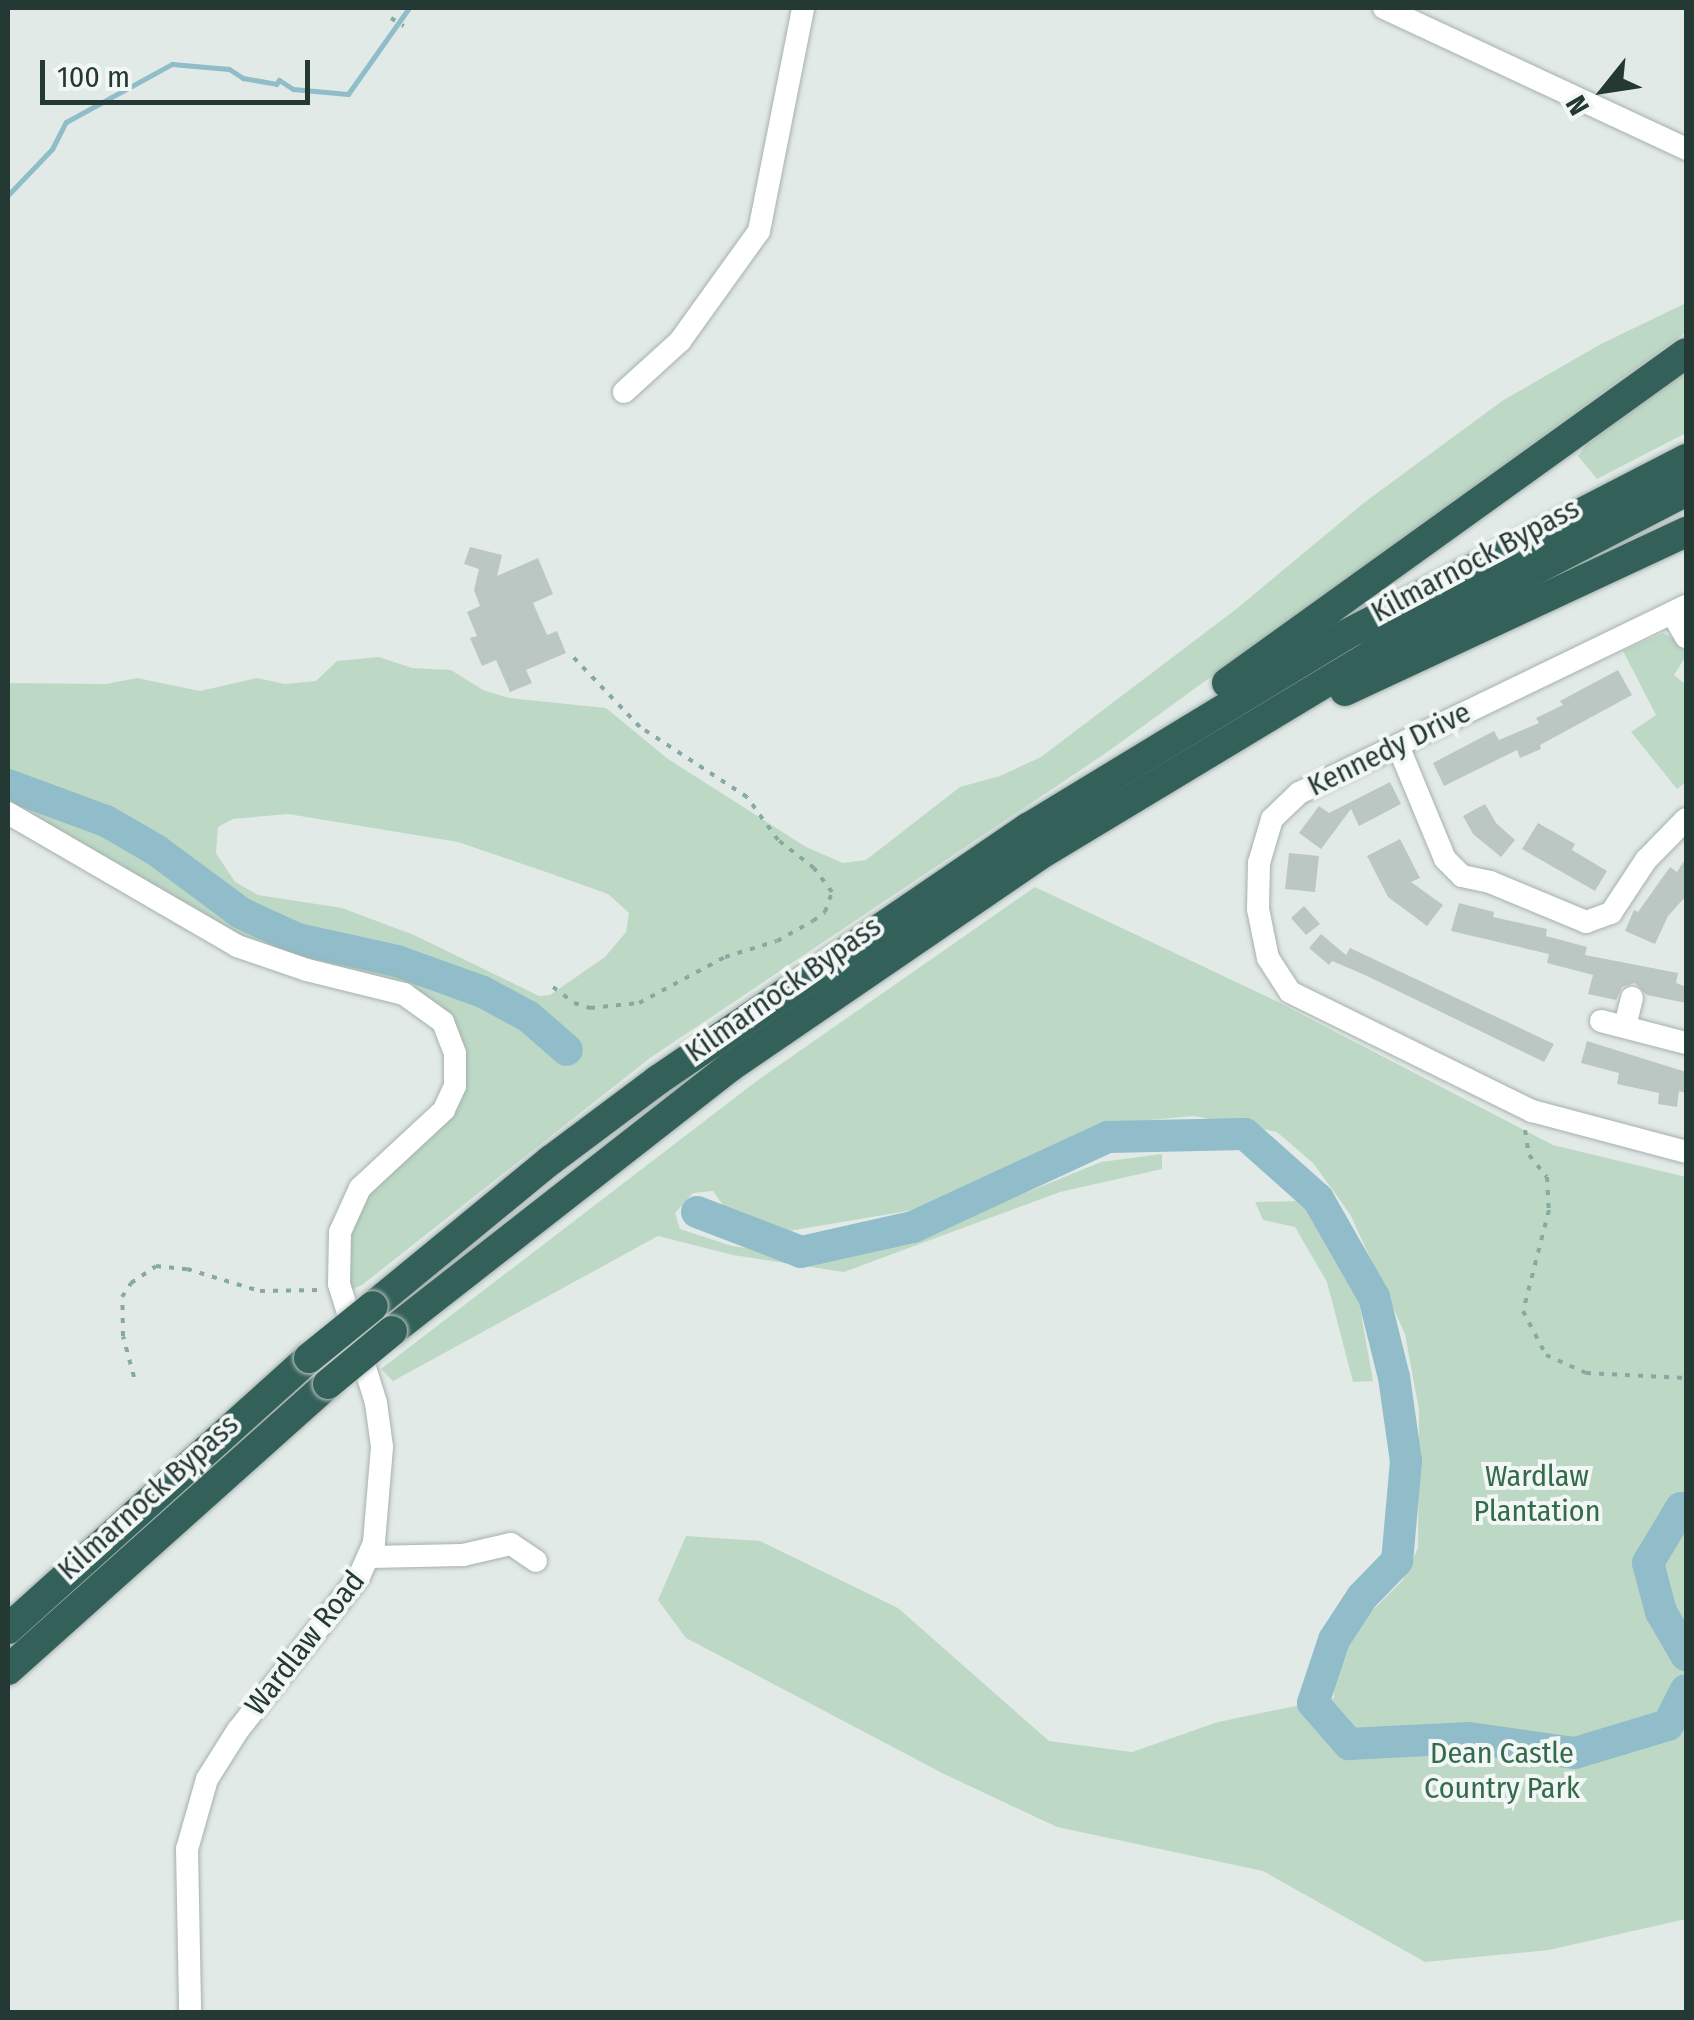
<!DOCTYPE html>
<html>
<head>
<meta charset="utf-8">
<style>
  body { margin:0 }
  #map { position:relative; width:1694px; height:2020px; overflow:hidden; background:#e2eae7; font-family:"Fira Sans Condensed",sans-serif }
  div>[style] { position:absolute }
  [style*='--x'] { left:calc(var(--x)*1px); top:calc(var(--y)*1px); width:calc(var(--w)*1px); rotate:calc(var(--a)*1deg) }
  .green>* { inset:0; background:#bdd9c6 }
  .stream>* { height:5px; margin:-2.5px; padding:0 2.5px; transform-origin:2.5px; border-radius:2.5px; background:#90bdc9 }
  .river>* { height:32px; margin:-16px; padding:0 16px; transform-origin:16px; border-radius:16px; background:#90bdc9 }
  .building>* { inset:0; background:#bac7c3 }
  .path>* { height:4px; margin-top:-2px; transform-origin:0; background:repeating-linear-gradient(90deg,#86aaa0 0 5px,transparent 0 13px) }
  .roads { filter:drop-shadow(0 0 2px #a5b1ae) drop-shadow(0 0 2px #a5b1ae) }
  .minor>* { height:22px; margin:-11px; padding:0 11px; transform-origin:11px; border-radius:11px; background:#fff }
  .highway>* { height:30px; margin:-15px; padding:0 15px; transform-origin:15px; border-radius:15px; background:#33615a }
  .bridges { filter:drop-shadow(0 0 2px #bdc4c2) drop-shadow(0 0 2px #bdc4c2) }
  .highway-bridge>* { height:30px; margin:-15px; padding:0 15px; transform-origin:15px; border-radius:15px; background:#33615a }
  span { translate:-50% -50%; white-space:nowrap; text-align:center; line-height:1.15; -webkit-text-stroke:8px #f2f7f5; paint-order:stroke }
  .street-label { font-size:30px; color:#243934 }
  .park-label { font-size:30px; color:#336b4b }
  .frame { position:absolute; inset:0; border:10px solid #243934; pointer-events:none }
  .north { position:absolute; left:1554px; top:40px; width:100px; height:100px; -webkit-text-stroke:8px #f2f7f5; paint-order:stroke; rotate:240deg; font-size:28px; font-weight:700; line-height:40px; text-align:center; color:#243934 }
  .north::after { content:''; display:block; margin:auto; width:35px; height:45px; background:#243934; clip-path:polygon(50% 0,100% 100%,50% 72%,0 100%) }
  .scale { position:absolute; left:40px; top:60px; width:270px; height:45px; box-sizing:border-box; border:5px solid #243934; border-top:0; padding-left:12px; font-size:30px; line-height:35px; white-space:nowrap; color:#243934; -webkit-text-stroke:8px #f2f7f5; paint-order:stroke }
</style>
</head>
<body>
<div id="map">
  <div class="green">
    <div style="clip-path:polygon(evenodd,1686px 303px,1686px 332px,1106px 753px,650px 1058px,362px 1285px,341px 1294px,345px 1215px,455px 1086px,432px 1011px,307px 970px,8px 813px,8px 683px,106px 684px,137px 678px,200px 691px,257px 678px,285px 684px,316px 681px,337px 661px,379px 657px,412px 668px,451px 670px,483px 690px,509px 698px,606px 708px,668px 759px,806px 847px,843px 863px,866px 860px,960px 787px,1000px 776px,1041px 757px,1235px 610px,1365px 502px,1502px 401px,1601px 344px,1686px 303px,288px 814px,458px 842px,549px 873px,608px 894px,629px 913px,626px 932px,605px 957px,550px 995px,539px 996px,414px 935px,342px 908px,258px 895px,235px 882px,216px 853px,218px 827px,233px 819px,288px 814px)"></div>
    <div style="clip-path:polygon(1686px 369px,1686px 433px,1597px 479px,1578px 456px,1586px 445px)"></div>
    <div style="clip-path:polygon(1663px 633px,1679px 641px,1686px 656px,1674px 675px,1686px 685px,1686px 782px,1677px 789px,1631px 732px,1656px 715px,1623px 651px)"></div>
    <div style="clip-path:polygon(1035px 887px,1276px 1001px,1553px 1145px,1686px 1177px,1686px 1919px,1549px 1950px,1425px 1962px,1263px 1871px,1057px 1827px,944px 1774px,686px 1638px,658px 1600px,686px 1536px,760px 1541px,898px 1608px,1049px 1741px,1132px 1752px,1218px 1722px,1334px 1698px,1332px 1678px,1356px 1627px,1403px 1580px,1418px 1548px,1419px 1410px,1405px 1334px,1350px 1214px,1313px 1163px,1277px 1132px,1194px 1116px,1107px 1124px,937px 1206px,777px 1233px,725px 1208px,713px 1191px,693px 1193px,675px 1213px,680px 1229px,732px 1246px,829px 1259px,912px 1239px,1101px 1162px,1162px 1154px,1162px 1169px,1060px 1192px,844px 1272px,733px 1255px,658px 1236px,393px 1381px,381px 1369px,758px 1080px)"></div>
    <div style="clip-path:polygon(1300px 1201px,1356px 1285px,1373px 1381px,1353px 1382px,1327px 1282px,1295px 1227px,1263px 1220px,1255px 1202px)"></div>
  </div>
  <div class="stream">
    <div style="--x:8;--y:195;--w:64;--a:-46.3"></div>
    <div style="--x:52;--y:149;--w:30;--a:-63"></div>
    <div style="--x:66;--y:122;--w:121;--a:-28.7"></div>
    <div style="--x:172;--y:64;--w:57;--a:5"></div>
    <div style="--x:229;--y:69;--w:17;--a:33"></div>
    <div style="--x:243;--y:78;--w:34;--a:10"></div>
    <div style="--x:276;--y:84;--w:5;--a:-53"></div>
    <div style="--x:279;--y:80;--w:17;--a:33"></div>
    <div style="--x:293;--y:89;--w:55;--a:5.2"></div>
    <div style="--x:348;--y:94;--w:105;--a:-54.7"></div>
  </div>
  <div class="river">
    <div style="--x:8;--y:785;--w:104;--a:20.2"></div>
    <div style="--x:106;--y:821;--w:58;--a:30.1"></div>
    <div style="--x:156;--y:850;--w:106;--a:36.5"></div>
    <div style="--x:241;--y:913;--w:62;--a:24.9"></div>
    <div style="--x:297;--y:939;--w:102;--a:12.4"></div>
    <div style="--x:397;--y:961;--w:91;--a:19.8"></div>
    <div style="--x:483;--y:992;--w:52;--a:28.5"></div>
    <div style="--x:529;--y:1017;--w:50;--a:41"></div>
    <div style="--x:697;--y:1212;--w:111;--a:21"></div>
    <div style="--x:801;--y:1252;--w:115;--a:-12.6"></div>
    <div style="--x:913;--y:1227;--w:215;--a:-24.8"></div>
    <div style="--x:1108;--y:1137;--w:137;--a:-1.3"></div>
    <div style="--x:1245;--y:1134;--w:98;--a:41.7"></div>
    <div style="--x:1318;--y:1199;--w:113;--a:60.3"></div>
    <div style="--x:1374;--y:1297;--w:82;--a:76"></div>
    <div style="--x:1394;--y:1377;--w:85;--a:81.9"></div>
    <div style="--x:1406;--y:1461;--w:100;--a:95.1"></div>
    <div style="--x:1397;--y:1561;--w:50;--a:134.2"></div>
    <div style="--x:1362;--y:1597;--w:51;--a:123.1"></div>
    <div style="--x:1334;--y:1640;--w:66;--a:108.4"></div>
    <div style="--x:1313;--y:1703;--w:55;--a:48.7"></div>
    <div style="--x:1349;--y:1744;--w:120;--a:-2.9"></div>
    <div style="--x:1469;--y:1738;--w:107;--a:8.1"></div>
    <div style="--x:1575;--y:1753;--w:97;--a:-16.8"></div>
    <div style="--x:1668;--y:1725;--w:39;--a:-63"></div>
    <div style="--x:1686;--y:1510;--w:5;--a:-158"></div>
    <div style="--x:1681;--y:1508;--w:64;--a:121"></div>
    <div style="--x:1648;--y:1563;--w:51;--a:75.1"></div>
    <div style="--x:1661;--y:1612;--w:50;--a:59.8"></div>
  </div>
  <div class="building">
    <div style="clip-path:polygon(470px 547px,502px 555px,497px 576px,538px 558px,553px 594px,533px 603px,547px 635px,557px 631px,566px 653px,526px 670px,532px 683px,510px 692px,496px 660px,482px 666px,470px 638px,477px 636px,467px 612px,480px 606px,474px 590px,479px 569px,464px 564px)"></div>
    <div style="clip-path:polygon(1618px 670px,1632px 695px,1540px 745px,1541px 749px,1520px 758px,1517px 750px,1444px 786px,1433px 763px,1494px 731px,1499px 740px,1539px 723px,1536px 718px,1563px 705px,1560px 701px)"></div>
    <div style="clip-path:polygon(1390px 782px,1401px 804px,1359px 826px,1351px 809px,1321px 849px,1299px 833px,1319px 806px,1329px 813px)"></div>
    <div style="clip-path:polygon(1485px 804px,1496px 823px,1515px 840px,1501px 857px,1473px 834px,1463px 816px)"></div>
    <div style="clip-path:polygon(1538px 823px,1575px 844px,1572px 850px,1607px 871px,1595px 891px,1522px 849px)"></div>
    <div style="clip-path:polygon(1400px 839px,1420px 878px,1411px 882px,1443px 905px,1427px 926px,1388px 897px,1367px 856px)"></div>
    <div style="clip-path:polygon(1289px 853px,1319px 856px,1315px 892px,1285px 889px)"></div>
    <div style="clip-path:polygon(1686px 858px,1686px 896px,1668px 916px,1655px 944px,1625px 931px,1634px 910px,1638px 912px,1670px 867px,1677px 872px)"></div>
    <div style="clip-path:polygon(1459px 903px,1494px 912px,1493px 917px,1547px 929px,1546px 936px,1587px 947px,1585px 955px,1678px 973px,1676px 983px,1686px 987px,1686px 1003px,1647px 995px,1635px 983px,1622px 987px,1616px 1000px,1588px 994px,1593px 975px,1547px 963px,1549px 954px,1451px 931px)"></div>
    <div style="clip-path:polygon(1304px 906px,1320px 924px,1306px 935px,1291px 918px)"></div>
    <div style="clip-path:polygon(1321px 934px,1346px 955px,1350px 948px,1554px 1044px,1544px 1062px,1365px 975px,1332px 961px,1329px 965px,1309px 948px)"></div>
    <div style="clip-path:polygon(1587px 1041px,1686px 1072px,1686px 1093px,1679px 1091px,1677px 1107px,1658px 1104px,1659px 1093px,1617px 1084px,1619px 1073px,1581px 1063px)"></div>
  </div>
  <div class="path">
    <div style="--x:391;--y:18;--w:15;--a:32"></div>
    <div style="--x:553;--y:987;--w:26;--a:37"></div>
    <div style="--x:574;--y:1003;--w:17;--a:17"></div>
    <div style="--x:590;--y:1008;--w:49;--a:-5.8"></div>
    <div style="--x:639;--y:1003;--w:98;--a:-28.1"></div>
    <div style="--x:725;--y:957;--w:54;--a:-17.1"></div>
    <div style="--x:777;--y:941;--w:41;--a:-29.1"></div>
    <div style="--x:813;--y:921;--w:15;--a:-37"></div>
    <div style="--x:825;--y:912;--w:21;--a:-71"></div>
    <div style="--x:832;--y:892;--w:30;--a:-127"></div>
    <div style="--x:814;--y:868;--w:46;--a:-142.1"></div>
    <div style="--x:778;--y:840;--w:53;--a:-125.8"></div>
    <div style="--x:747;--y:797;--w:128;--a:-146.8"></div>
    <div style="--x:640;--y:727;--w:97;--a:-133.7"></div>
    <div style="--x:1525;--y:1130;--w:25;--a:81"></div>
    <div style="--x:1529;--y:1155;--w:28;--a:51"></div>
    <div style="--x:1547;--y:1177;--w:33;--a:87"></div>
    <div style="--x:1549;--y:1210;--w:104;--a:104.4"></div>
    <div style="--x:1523;--y:1311;--w:50;--a:62.4"></div>
    <div style="--x:1546;--y:1355;--w:44;--a:24.2"></div>
    <div style="--x:1586;--y:1373;--w:100;--a:2.9"></div>
    <div style="--x:134;--y:1377;--w:42;--a:-105"></div>
    <div style="--x:123;--y:1336;--w:39;--a:-91"></div>
    <div style="--x:122;--y:1297;--w:17;--a:-57"></div>
    <div style="--x:131;--y:1283;--w:30;--a:-34"></div>
    <div style="--x:156;--y:1266;--w:31;--a:6"></div>
    <div style="--x:187;--y:1269;--w:76;--a:16.8"></div>
    <div style="--x:260;--y:1291;--w:60;--a:-1"></div>
  </div>
  <div class="roads">
    <div class="minor">
      <div style="--x:1384;--y:8;--w:333;--a:25"></div>
      <div style="--x:624;--y:392;--w:76;--a:-42.3"></div>
      <div style="--x:680;--y:341;--w:135;--a:-54.3"></div>
      <div style="--x:759;--y:231;--w:227;--a:-78.8"></div>
      <div style="--x:1686;--y:606;--w:430;--a:154.2"></div>
      <div style="--x:1299;--y:793;--w:37;--a:136"></div>
      <div style="--x:1272;--y:819;--w:46;--a:106.5"></div>
      <div style="--x:1259;--y:863;--w:46;--a:91.2"></div>
      <div style="--x:1258;--y:909;--w:50;--a:78.5"></div>
      <div style="--x:1268;--y:958;--w:40;--a:57.1"></div>
      <div style="--x:1290;--y:992;--w:270;--a:26.2"></div>
      <div style="--x:1532;--y:1111;--w:159;--a:14.9"></div>
      <div style="--x:1672;--y:613;--w:28;--a:60"></div>
      <div style="--x:1399;--y:748;--w:120;--a:67.5"></div>
      <div style="--x:1445;--y:859;--w:24;--a:45"></div>
      <div style="--x:1462;--y:876;--w:29;--a:12"></div>
      <div style="--x:1490;--y:882;--w:104;--a:22.6"></div>
      <div style="--x:1586;--y:922;--w:27;--a:-20"></div>
      <div style="--x:1611;--y:913;--w:64;--a:-56.6"></div>
      <div style="--x:1646;--y:860;--w:57;--a:-45.7"></div>
      <div style="--x:8;--y:813;--w:265;--a:30.1"></div>
      <div style="--x:237;--y:946;--w:74;--a:18.9"></div>
      <div style="--x:307;--y:970;--w:100;--a:13.9"></div>
      <div style="--x:404;--y:994;--w:48;--a:35.7"></div>
      <div style="--x:443;--y:1022;--w:34;--a:69"></div>
      <div style="--x:455;--y:1054;--w:32;--a:90"></div>
      <div style="--x:455;--y:1086;--w:26;--a:115"></div>
      <div style="--x:444;--y:1110;--w:115;--a:137.1"></div>
      <div style="--x:360;--y:1188;--w:48;--a:114.4"></div>
      <div style="--x:340;--y:1232;--w:52;--a:91.1"></div>
      <div style="--x:339;--y:1284;--w:125;--a:72.7"></div>
      <div style="--x:376;--y:1403;--w:44;--a:82.2"></div>
      <div style="--x:382;--y:1447;--w:96;--a:94.8"></div>
      <div style="--x:374;--y:1543;--w:37;--a:114"></div>
      <div style="--x:359;--y:1577;--w:195;--a:128.3"></div>
      <div style="--x:238;--y:1730;--w:58;--a:122.3"></div>
      <div style="--x:207;--y:1779;--w:73;--a:105.9"></div>
      <div style="--x:187;--y:1849;--w:163;--a:88.9"></div>
      <div style="--x:1601;--y:1021;--w:88;--a:14.5"></div>
      <div style="--x:1625;--y:1026;--w:29;--a:-76"></div>
      <div style="--x:370;--y:1557;--w:93;--a:-1.2"></div>
      <div style="--x:463;--y:1555;--w:49;--a:-12.9"></div>
      <div style="--x:511;--y:1544;--w:30;--a:34"></div>
    </div>
    <div class="highway">
      <div style="--x:1227;--y:683;--w:565;--a:-35.71"></div>
      <div style="--x:1345;--y:691;--w:376;--a:-25"></div>
      <div style="--x:373;--y:1306;--w:230;--a:-39.4"></div>
      <div style="--x:551;--y:1160;--w:134;--a:-36.8"></div>
      <div style="--x:658;--y:1080;--w:448;--a:-34.3"></div>
      <div style="--x:1028;--y:828;--w:371;--a:-31.3"></div>
      <div style="--x:1345;--y:635;--w:384;--a:-27.3"></div>
      <div style="--x:392;--y:1331;--w:429;--a:-38"></div>
      <div style="--x:730;--y:1067;--w:373;--a:-34.4"></div>
      <div style="--x:1038;--y:856;--w:393;--a:-31.1"></div>
      <div style="--x:1374;--y:653;--w:352;--a:-27.4"></div>
      <div style="--x:8;--y:1629;--w:405;--a:-42"></div>
      <div style="--x:8;--y:1670;--w:429;--a:-41.8"></div>
    </div>
  </div>
  <div class="bridges">
    <div class="highway-bridge">
      <div style="--x:309;--y:1358;--w:82;--a:-39.1"></div>
      <div style="--x:328;--y:1384;--w:83;--a:-39.6"></div>
    </div>
  </div>
  <div class="street-label">
    <span style="left:1475px;top:560px;rotate:-28deg">Kilmarnock Bypass</span>
    <span style="left:1389px;top:749px;rotate:-26deg">Kennedy Drive</span>
    <span style="left:783px;top:989px;rotate:-35deg">Kilmarnock Bypass</span>
    <span style="left:148px;top:1497px;rotate:-42deg">Kilmarnock Bypass</span>
    <span style="left:305px;top:1643px;rotate:-52deg">Wardlaw Road</span>
  </div>
  <div class="park-label">
    <span style="left:1537px;top:1493px">Wardlaw<br>Plantation</span>
    <span style="left:1502px;top:1770px">Dean Castle<br>Country Park</span>
  </div>
  <div class="frame"></div>
  <div class="north">N</div>
  <div class="scale">100 m</div>
</div>
</body>
</html>
